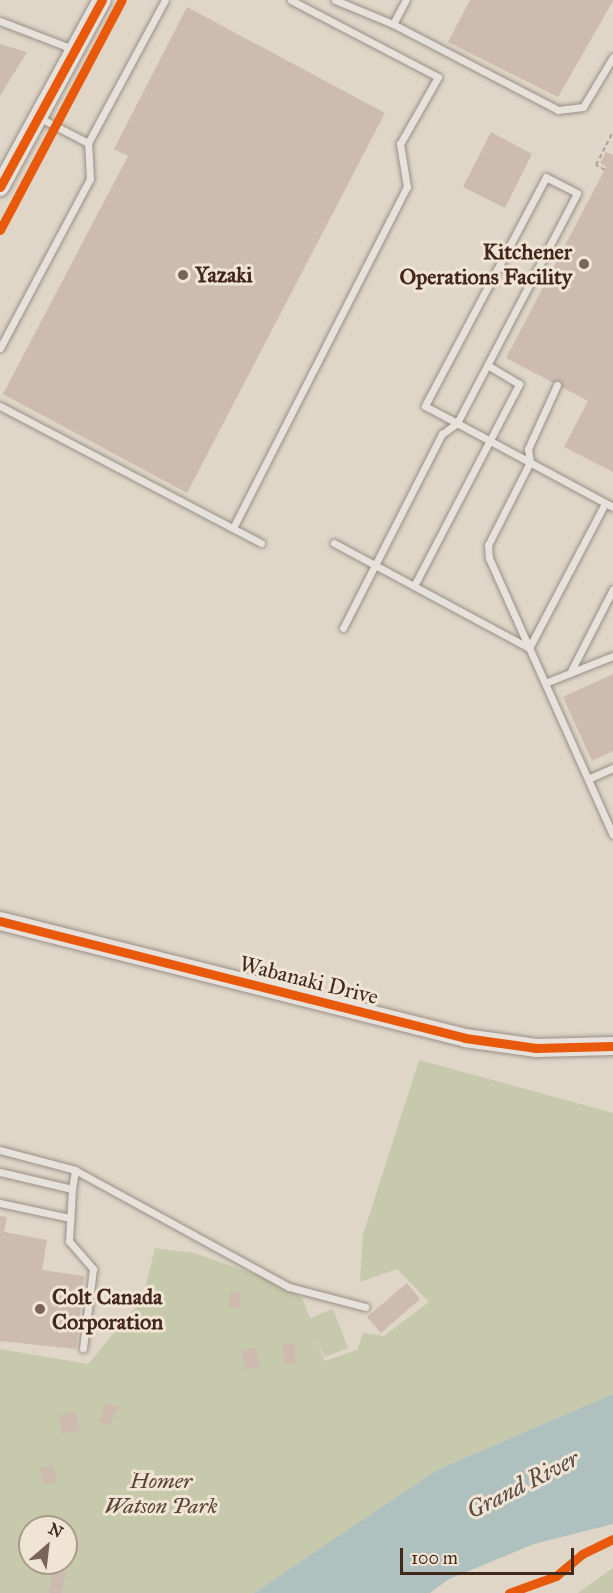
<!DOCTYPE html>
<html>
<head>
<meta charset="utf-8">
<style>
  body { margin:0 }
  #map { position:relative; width:613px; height:1593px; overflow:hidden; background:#dfd6c8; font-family:"IM FELL Great Primer",serif }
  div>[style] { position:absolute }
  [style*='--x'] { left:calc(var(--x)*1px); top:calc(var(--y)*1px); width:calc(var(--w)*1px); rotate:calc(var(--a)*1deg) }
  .green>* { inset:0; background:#c6c9ac }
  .water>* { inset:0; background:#aec1be }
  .building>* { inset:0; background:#cdbbaf }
  .path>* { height:2px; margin-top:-1px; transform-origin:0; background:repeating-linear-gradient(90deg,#aaa39d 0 4.5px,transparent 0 7.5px) }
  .roads { filter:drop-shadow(0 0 2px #999087) drop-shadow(0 0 2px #999087) }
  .service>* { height:7px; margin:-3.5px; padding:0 3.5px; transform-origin:3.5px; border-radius:3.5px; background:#e6e1db }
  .tertiary>* { height:18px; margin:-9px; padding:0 9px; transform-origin:9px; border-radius:9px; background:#e6e1db }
  .cycleway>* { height:9px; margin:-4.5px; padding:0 4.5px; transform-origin:4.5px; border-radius:4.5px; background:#e8590c }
  .dots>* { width:16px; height:16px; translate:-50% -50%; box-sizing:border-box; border:3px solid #f0e5d5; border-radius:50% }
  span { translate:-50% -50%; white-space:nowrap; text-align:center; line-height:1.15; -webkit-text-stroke:6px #f0e5d5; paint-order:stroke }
  .poi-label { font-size:22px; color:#44271b; font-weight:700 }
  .right { translate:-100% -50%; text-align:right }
  .left { translate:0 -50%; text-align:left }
  .street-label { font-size:22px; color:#44271b }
  .park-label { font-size:22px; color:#5a4533; font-style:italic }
  .water-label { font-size:24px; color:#594b42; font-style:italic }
  .north { position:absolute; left:18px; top:1515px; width:60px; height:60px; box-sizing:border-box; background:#f0e5d5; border:2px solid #ab998b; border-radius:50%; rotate:28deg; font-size:16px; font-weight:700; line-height:24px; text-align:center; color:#44271b }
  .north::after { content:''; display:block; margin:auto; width:21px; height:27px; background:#7a6458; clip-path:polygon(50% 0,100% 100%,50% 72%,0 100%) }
  .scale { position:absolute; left:400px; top:1548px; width:174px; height:27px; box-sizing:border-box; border:3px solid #44271b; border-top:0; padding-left:8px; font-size:18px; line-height:21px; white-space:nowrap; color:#44271b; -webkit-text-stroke:4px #f0e5d5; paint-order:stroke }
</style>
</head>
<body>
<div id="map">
  <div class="green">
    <div style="clip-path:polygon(evenodd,419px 1060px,613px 1113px,613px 1394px,437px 1470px,254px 1593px,0 1593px,0 1349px,88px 1364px,142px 1300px,155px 1248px,194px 1253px,285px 1285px,302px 1298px,310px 1318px,333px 1309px,348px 1348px,325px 1357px,316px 1337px,325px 1361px,357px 1350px,363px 1333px,384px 1336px,429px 1302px,397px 1269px,360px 1282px,363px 1235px,419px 1060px,30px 1527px,66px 1527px,66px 1563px,30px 1563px,30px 1527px)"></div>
    <div style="clip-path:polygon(613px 1568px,613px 1593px,578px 1593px)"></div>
  </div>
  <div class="water">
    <div style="clip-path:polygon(613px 1394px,613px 1524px,534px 1544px,449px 1579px,430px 1593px,254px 1593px,437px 1470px)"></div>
  </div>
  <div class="building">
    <div style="clip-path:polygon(470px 0,613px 0,613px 1px,558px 97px,448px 42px)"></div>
    <div style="clip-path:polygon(187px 7px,385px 113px,187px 493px,3px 394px,128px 156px,114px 149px)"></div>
    <div style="clip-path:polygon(0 44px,27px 52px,0 96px)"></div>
    <div style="clip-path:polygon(491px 132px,532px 154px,505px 208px,463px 187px)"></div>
    <div style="clip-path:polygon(606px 152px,613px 155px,613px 472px,564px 447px,588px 401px,506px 358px,606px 167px,600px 163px)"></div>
    <div style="clip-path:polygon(613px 674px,613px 751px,592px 761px,563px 697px)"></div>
    <div style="clip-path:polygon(0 1216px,7px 1217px,4px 1232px,47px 1240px,42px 1270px,84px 1276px,76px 1349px,0 1341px)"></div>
    <div style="clip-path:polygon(407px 1283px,420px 1299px,381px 1333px,367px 1317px)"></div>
    <div style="clip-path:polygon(230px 1291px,241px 1292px,240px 1308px,229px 1307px)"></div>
    <div style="clip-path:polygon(283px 1344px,295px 1344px,295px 1364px,284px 1364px)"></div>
    <div style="clip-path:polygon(256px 1348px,260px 1367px,245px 1370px,242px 1350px)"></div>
    <div style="clip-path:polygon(105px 1403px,123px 1408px,115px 1411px,111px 1425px,99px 1422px)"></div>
    <div style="clip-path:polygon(75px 1411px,80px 1430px,63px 1434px,58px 1415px)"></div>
    <div style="clip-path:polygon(53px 1465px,57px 1482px,44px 1485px,40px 1468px)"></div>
    <div style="clip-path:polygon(53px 1569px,66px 1572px,62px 1593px,49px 1593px)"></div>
  </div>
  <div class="path">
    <div style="--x:605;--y:170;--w:10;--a:-151"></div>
    <div style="--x:596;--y:165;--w:37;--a:-63"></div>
  </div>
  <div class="roads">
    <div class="service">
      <div style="--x:335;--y:0;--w:63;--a:22.5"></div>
      <div style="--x:393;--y:24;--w:186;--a:27.5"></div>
      <div style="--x:558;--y:110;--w:25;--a:-7"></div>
      <div style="--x:583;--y:107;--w:58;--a:-59"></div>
      <div style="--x:0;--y:21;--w:78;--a:21"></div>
      <div style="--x:393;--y:24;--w:27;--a:-62"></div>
      <div style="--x:40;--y:118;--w:54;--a:27.5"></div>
      <div style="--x:0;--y:348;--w:191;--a:-62"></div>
      <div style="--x:90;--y:179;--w:36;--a:-93"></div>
      <div style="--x:88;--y:143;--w:162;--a:-61.7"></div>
      <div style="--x:557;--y:385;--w:70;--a:114.4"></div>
      <div style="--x:528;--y:449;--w:13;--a:81"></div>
      <div style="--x:530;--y:462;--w:93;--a:116.8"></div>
      <div style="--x:488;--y:545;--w:13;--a:86"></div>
      <div style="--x:489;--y:558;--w:303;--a:65.9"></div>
      <div style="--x:0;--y:406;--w:295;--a:27.7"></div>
      <div style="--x:233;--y:528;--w:383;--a:-63"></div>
      <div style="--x:407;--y:187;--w:44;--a:-99.2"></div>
      <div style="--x:400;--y:144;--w:77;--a:-60.4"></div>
      <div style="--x:438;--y:77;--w:166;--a:-152.4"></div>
      <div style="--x:334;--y:543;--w:221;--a:28.3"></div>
      <div style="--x:529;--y:648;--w:164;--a:-62.3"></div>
      <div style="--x:414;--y:586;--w:228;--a:-62.5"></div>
      <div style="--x:519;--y:384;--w:37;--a:-149"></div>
      <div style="--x:343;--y:628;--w:218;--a:-63"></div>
      <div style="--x:442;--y:434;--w:19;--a:-36"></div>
      <div style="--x:457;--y:423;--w:259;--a:-62.4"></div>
      <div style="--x:577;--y:193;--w:35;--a:-153"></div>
      <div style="--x:546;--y:177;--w:259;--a:117.9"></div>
      <div style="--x:425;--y:406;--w:36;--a:28"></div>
      <div style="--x:457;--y:423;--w:177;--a:28.3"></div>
      <div style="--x:570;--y:673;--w:94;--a:-62.9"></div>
      <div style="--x:545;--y:683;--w:73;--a:-21.7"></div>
      <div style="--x:588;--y:779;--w:27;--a:-24"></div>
      <div style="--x:0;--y:1150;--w:78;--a:14.9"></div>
      <div style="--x:75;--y:1170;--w:244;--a:28.7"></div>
      <div style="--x:289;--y:1287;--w:79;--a:14.7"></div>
      <div style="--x:0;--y:1172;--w:74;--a:13.3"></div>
      <div style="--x:72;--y:1189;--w:19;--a:-81"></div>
      <div style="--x:72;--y:1189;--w:52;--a:93.3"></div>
      <div style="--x:69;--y:1241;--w:37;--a:49"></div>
      <div style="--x:93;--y:1269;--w:80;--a:97.2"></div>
      <div style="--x:0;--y:1203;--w:72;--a:12.1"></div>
    </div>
    <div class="tertiary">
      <div style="--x:0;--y:187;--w:213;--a:-61.4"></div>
      <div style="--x:0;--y:921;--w:479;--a:14.1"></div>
      <div style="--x:465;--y:1038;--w:72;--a:8"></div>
      <div style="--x:536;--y:1048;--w:77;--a:-1.5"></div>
    </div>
  </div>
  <div class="cycleway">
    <div style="--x:0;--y:187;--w:213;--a:-61.4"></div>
    <div style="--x:0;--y:230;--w:260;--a:-62.1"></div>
    <div style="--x:0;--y:921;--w:479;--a:14.1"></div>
    <div style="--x:465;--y:1038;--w:72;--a:8"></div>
    <div style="--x:536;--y:1048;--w:77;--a:-1.5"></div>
    <div style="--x:509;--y:1593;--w:50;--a:-19.9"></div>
    <div style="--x:556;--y:1576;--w:34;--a:-40"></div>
    <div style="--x:582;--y:1554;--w:34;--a:-26"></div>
  </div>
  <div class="dots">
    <div style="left:584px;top:264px;background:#7a6458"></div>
    <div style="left:183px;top:275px;background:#7a6458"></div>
    <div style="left:40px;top:1309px;background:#7a6458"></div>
  </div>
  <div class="poi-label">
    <span class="right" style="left:572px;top:264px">Kitchener<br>Operations Facility</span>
    <span class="left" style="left:195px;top:275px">Yazaki</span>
    <span class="left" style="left:52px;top:1309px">Colt Canada<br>Corporation</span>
  </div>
  <div class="street-label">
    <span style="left:309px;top:980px;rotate:14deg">Wabanaki Drive</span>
  </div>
  <div class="park-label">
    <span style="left:161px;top:1493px">Homer<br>Watson Park</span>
  </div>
  <div class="water-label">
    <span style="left:523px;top:1485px;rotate:-27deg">Grand River</span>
  </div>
  <div class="north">N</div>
  <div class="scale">100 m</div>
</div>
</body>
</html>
